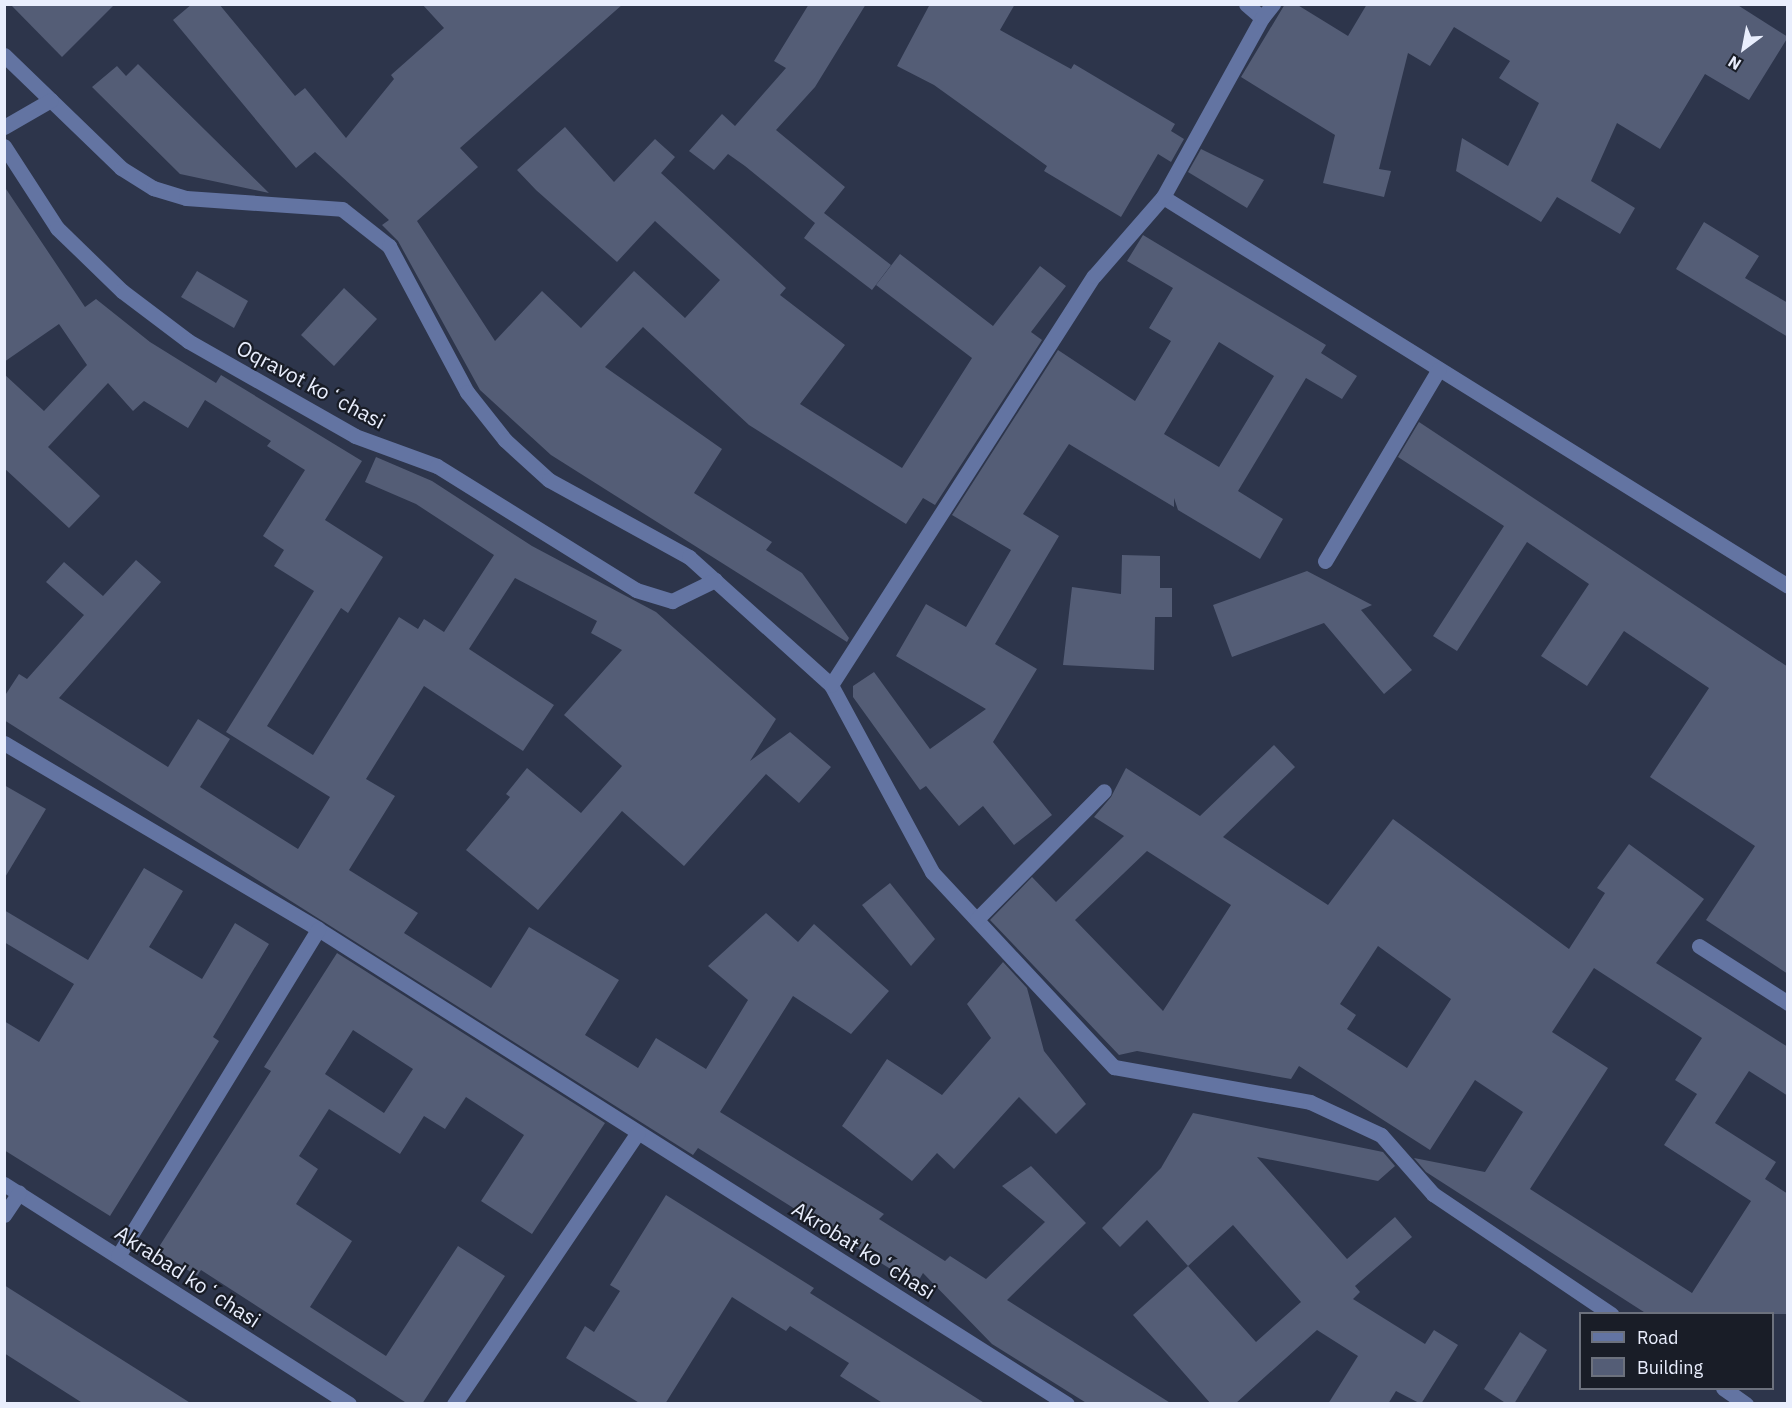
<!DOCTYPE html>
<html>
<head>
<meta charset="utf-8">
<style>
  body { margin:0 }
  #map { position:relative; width:1792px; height:1408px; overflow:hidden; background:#2d354b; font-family:"IBM Plex Sans",sans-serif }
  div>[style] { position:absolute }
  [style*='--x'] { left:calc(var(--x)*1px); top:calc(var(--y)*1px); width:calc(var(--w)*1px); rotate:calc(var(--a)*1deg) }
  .building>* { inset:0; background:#545d76 }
  .minor>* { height:15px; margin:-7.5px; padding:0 7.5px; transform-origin:7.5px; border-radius:7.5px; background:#6374a2 }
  span { translate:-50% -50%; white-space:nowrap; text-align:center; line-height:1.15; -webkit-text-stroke:4.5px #191d27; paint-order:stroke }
  .street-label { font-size:21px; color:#e9eefd }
  .frame { position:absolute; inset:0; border:6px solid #e9eefd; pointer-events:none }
  .legend { position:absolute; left:1579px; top:1312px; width:195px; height:78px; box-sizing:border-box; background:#191d27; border:2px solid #6c717d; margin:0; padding:8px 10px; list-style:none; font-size:18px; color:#e9eefd }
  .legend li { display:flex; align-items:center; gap:12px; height:30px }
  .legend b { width:30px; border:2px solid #6c717d }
  .north { position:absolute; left:1714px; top:18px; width:60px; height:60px; -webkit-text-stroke:4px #191d27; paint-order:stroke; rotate:212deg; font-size:16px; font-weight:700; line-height:24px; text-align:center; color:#e9eefd }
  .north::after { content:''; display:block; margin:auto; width:21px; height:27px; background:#e9eefd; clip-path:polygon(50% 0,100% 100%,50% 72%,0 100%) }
</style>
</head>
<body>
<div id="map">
  <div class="building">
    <div style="clip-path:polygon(10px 4px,115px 4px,62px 57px)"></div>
    <div style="clip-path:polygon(192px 4px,219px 4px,295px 96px,305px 88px,346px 138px,394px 79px,391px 75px,444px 28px,422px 4px,623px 4px,460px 148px,478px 167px,417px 221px,495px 341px,542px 291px,581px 328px,634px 271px,685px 318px,720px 280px,655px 221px,617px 262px,536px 190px,517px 170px,565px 127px,614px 182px,655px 139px,675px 157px,661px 173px,786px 288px,780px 295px,845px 345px,800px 404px,902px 468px,972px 358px,876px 285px,900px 254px,993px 326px,1040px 266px,1066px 286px,1031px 332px,1042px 340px,935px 505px,923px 498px,906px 524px,749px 425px,643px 327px,605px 367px,722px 449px,694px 493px,772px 542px,766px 550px,802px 573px,849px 638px,847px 642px,551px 455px,480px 390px,398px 241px,382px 225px,389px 220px,315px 152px,296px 168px,173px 20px)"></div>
    <div style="clip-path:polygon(809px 4px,866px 4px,815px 87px,776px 130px,845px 187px,824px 213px,891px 265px,872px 290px,804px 238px,815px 223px,745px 166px,728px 154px,714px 170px,689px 151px,722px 114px,735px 126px,786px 68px,774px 61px)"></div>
    <div style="clip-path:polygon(930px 4px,1015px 4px,1000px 30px,1071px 69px,1074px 64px,1175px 124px,1171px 131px,1184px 139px,1171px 162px,1158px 154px,1121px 217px,1044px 171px,1047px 166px,934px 85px,897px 66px)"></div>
    <div style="clip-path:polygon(1285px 4px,1296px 4px,1348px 36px,1367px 4px,1736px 4px,1788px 37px,1749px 100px,1705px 74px,1660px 149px,1617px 123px,1591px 181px,1635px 208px,1620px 234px,1557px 197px,1541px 222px,1456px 171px,1462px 138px,1508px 166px,1539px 103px,1499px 78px,1510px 61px,1454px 27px,1430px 66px,1408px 53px,1379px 169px,1391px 171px,1384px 197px,1323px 183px,1335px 135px,1241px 77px)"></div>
    <div style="clip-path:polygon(138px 64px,269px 193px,180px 174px,92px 87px,117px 66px,126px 76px)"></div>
    <div style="clip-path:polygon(1201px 149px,1264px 180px,1247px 208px,1188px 172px)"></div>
    <div style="clip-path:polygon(4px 186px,85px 307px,96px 299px,150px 342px,216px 383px,221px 375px,362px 461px,325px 520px,383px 557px,348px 613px,341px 608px,267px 726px,313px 755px,399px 617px,418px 629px,424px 619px,444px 632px,494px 555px,416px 504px,365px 482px,376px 457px,432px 481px,532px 546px,656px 612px,776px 719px,750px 761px,790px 732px,831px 767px,799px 803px,766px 774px,684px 866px,622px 811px,538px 910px,466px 850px,510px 797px,506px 794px,527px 768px,581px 813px,622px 766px,564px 715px,622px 650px,591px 633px,597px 621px,515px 578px,469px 649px,554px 705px,523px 751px,424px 686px,366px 779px,395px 796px,349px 870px,418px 913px,404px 933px,491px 988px,529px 927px,619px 980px,585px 1035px,638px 1068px,656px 1038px,706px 1069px,748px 1000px,708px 966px,766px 913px,798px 942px,814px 924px,889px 991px,851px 1034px,793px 996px,720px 1112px,884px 1214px,879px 1219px,945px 1261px,950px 1256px,986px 1279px,1045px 1222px,1002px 1186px,1031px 1166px,1086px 1223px,1007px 1300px,1172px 1404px,1088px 1404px,992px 1344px,923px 1273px,916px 1285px,698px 1148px,693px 1155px,4px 720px,4px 697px,19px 674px,27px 679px,84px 615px,46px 582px,64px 562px,103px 596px,136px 560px,161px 582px,59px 698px,168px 767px,198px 719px,230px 739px,200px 787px,298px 849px,330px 797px,226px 732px,314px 591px,274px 566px,284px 550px,263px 536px,305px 470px,267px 446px,271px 441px,205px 400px,188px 428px,144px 401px,133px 411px,108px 383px,48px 447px,100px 496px,69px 528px,4px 468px,4px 374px,44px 411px,87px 365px,59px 324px,4px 362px)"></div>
    <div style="clip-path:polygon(1704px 222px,1759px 256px,1745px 278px,1788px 303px,1788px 337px,1676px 269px)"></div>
    <div style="clip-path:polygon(evenodd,1143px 235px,1326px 345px,1321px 353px,1357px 376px,1342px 399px,1306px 378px,1238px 491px,1283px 519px,1260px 559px,1178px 510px,1174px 498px,1174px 507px,1069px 444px,1023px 514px,1059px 536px,995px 644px,1037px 669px,993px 742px,1052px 815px,1014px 845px,983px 806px,959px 826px,926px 786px,920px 790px,853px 697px,853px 686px,874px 672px,930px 749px,986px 709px,896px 656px,926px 604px,966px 627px,1011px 550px,952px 515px,1058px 350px,1135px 401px,1171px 341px,1149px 328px,1173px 288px,1127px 261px,1143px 235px,1219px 342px,1274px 376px,1219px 467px,1164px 434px,1219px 342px)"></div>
    <div style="clip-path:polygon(197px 271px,248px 301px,234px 328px,181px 297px)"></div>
    <div style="clip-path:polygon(344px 288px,377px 319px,334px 366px,301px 335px)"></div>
    <div style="clip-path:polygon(1419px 422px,1788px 667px,1788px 974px,1706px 920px,1755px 846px,1650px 777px,1709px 688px,1624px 631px,1587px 686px,1541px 656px,1589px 584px,1527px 542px,1457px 651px,1433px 636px,1504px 526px,1398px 457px)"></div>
    <div style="clip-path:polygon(1122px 555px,1160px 556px,1160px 588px,1172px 588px,1172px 617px,1155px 617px,1154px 670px,1063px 665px,1072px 587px,1121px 594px)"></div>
    <div style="clip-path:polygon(1307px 571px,1372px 605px,1361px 610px,1412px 670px,1384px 694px,1324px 623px,1232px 657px,1213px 605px)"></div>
    <div style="clip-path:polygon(evenodd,1274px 745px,1295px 767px,1223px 837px,1328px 905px,1393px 819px,1569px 949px,1605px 893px,1597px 888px,1629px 844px,1704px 899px,1656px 963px,1788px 1047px,1788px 1096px,1749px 1071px,1715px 1123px,1776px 1162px,1765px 1179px,1788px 1194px,1788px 1314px,1647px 1314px,1426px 1172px,1414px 1158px,1485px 1172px,1523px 1112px,1475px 1080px,1430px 1150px,1299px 1066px,1291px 1079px,1137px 1051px,1119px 1055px,990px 920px,1032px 877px,1056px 902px,1124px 836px,1094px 817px,1111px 797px,1126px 768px,1200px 816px,1274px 745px,1147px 851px,1231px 905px,1163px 1011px,1075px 920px,1147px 851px,1274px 745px,1378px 946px,1451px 999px,1407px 1068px,1347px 1029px,1356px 1015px,1340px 1004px,1378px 946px,1274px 745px,1594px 968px,1702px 1038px,1675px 1080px,1697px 1094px,1664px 1145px,1751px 1201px,1692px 1293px,1530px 1189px,1608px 1068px,1552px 1032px,1594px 968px)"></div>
    <div style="clip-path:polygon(4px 785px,46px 809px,4px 879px)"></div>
    <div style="clip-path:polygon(144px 868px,183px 891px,149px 947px,202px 979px,235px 923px,269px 944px,213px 1037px,219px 1041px,110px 1216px,4px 1150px,4px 1021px,39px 1042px,74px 984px,4px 942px,4px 910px,88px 960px)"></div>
    <div style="clip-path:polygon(890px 883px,935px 939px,911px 966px,862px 905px)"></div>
    <div style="clip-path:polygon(evenodd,337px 953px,605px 1123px,532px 1234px,481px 1201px,524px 1135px,466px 1097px,445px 1129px,424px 1116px,400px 1154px,329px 1109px,299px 1156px,318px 1169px,296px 1204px,352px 1241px,310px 1307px,386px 1356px,458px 1246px,505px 1276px,422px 1404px,408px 1404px,201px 1270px,197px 1276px,157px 1250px,271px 1071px,264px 1067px,337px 953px,353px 1030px,413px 1069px,384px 1113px,325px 1074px,353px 1030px)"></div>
    <div style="clip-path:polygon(1003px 962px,1027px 988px,1044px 1051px,1086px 1104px,1056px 1134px,1019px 1097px,954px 1169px,937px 1153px,912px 1181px,842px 1126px,887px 1059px,942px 1095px,991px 1038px,967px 1004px)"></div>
    <div style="clip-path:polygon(evenodd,1193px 1113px,1383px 1152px,1395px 1166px,1378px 1181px,1257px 1157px,1347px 1259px,1395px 1217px,1412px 1237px,1355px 1286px,1360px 1292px,1353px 1299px,1425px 1344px,1434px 1330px,1458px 1345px,1421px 1404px,1396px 1391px,1388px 1404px,1328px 1404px,1358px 1356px,1317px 1330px,1235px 1404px,1211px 1404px,1133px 1315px,1188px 1266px,1147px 1220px,1120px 1247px,1102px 1228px,1161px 1168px,1193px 1113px,1233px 1225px,1301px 1302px,1256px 1342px,1188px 1266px,1233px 1225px)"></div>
    <div style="clip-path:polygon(666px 1195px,814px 1288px,810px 1293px,986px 1404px,884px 1404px,840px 1376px,849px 1363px,790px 1326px,786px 1331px,732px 1297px,665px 1404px,641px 1404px,566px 1358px,585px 1326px,594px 1332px,620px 1291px,610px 1285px)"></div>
    <div style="clip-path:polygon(4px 1285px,86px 1337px,192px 1404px,84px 1404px,4px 1353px)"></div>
    <div style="clip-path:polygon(1520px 1332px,1547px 1350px,1514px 1404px,1507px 1404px,1484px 1389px)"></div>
  </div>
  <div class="minor">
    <div style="--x:1246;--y:4;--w:21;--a:41"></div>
    <div style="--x:4;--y:55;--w:163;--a:44"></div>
    <div style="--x:121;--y:168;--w:38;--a:32"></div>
    <div style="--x:153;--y:188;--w:34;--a:17"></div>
    <div style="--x:186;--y:198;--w:156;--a:4"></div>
    <div style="--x:342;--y:209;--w:60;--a:38.2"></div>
    <div style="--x:389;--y:246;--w:166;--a:61.9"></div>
    <div style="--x:467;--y:392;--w:61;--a:51.6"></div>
    <div style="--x:505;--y:440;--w:59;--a:42.3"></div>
    <div style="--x:549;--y:480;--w:160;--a:28.8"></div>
    <div style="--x:689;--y:557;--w:191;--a:42"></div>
    <div style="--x:831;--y:685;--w:213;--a:61.6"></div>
    <div style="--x:932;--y:872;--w:267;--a:47"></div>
    <div style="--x:1114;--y:1067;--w:199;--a:10.1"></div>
    <div style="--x:1310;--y:1102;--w:78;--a:24.9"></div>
    <div style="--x:1381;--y:1135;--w:79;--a:48.6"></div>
    <div style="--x:1433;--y:1194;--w:215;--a:34"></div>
    <div style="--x:4;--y:127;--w:54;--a:-29.9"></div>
    <div style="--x:4;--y:146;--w:98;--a:57.1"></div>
    <div style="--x:57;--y:228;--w:91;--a:44.1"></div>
    <div style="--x:122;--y:291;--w:83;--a:37.1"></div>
    <div style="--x:188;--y:341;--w:192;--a:29.6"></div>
    <div style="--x:355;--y:436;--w:87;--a:20.1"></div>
    <div style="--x:437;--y:466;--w:234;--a:31.9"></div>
    <div style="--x:636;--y:590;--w:38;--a:17"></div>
    <div style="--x:672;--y:601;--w:48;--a:-26"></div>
    <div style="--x:1163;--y:197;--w:736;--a:31.9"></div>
    <div style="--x:1325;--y:561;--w:223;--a:-59.3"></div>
    <div style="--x:831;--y:685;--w:486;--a:-57.3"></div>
    <div style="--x:1094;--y:276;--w:105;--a:-48.9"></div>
    <div style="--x:1163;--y:197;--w:205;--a:-61.1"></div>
    <div style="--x:1262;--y:18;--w:18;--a:-52"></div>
    <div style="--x:4;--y:743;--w:365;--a:30.6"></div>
    <div style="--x:318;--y:929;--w:887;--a:32.38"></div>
    <div style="--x:977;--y:919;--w:180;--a:-45.2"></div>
    <div style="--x:1699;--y:946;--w:106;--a:32.6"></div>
    <div style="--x:4;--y:1184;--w:409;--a:32.5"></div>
    <div style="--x:4;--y:1215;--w:27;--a:-56"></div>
    <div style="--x:118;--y:1256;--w:383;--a:-58.5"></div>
    <div style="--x:1723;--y:1388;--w:28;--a:35"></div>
    <div style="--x:454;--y:1404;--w:328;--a:-55.9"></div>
  </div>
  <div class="street-label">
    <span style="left:311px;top:384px;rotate:28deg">Oqravot koʻchasi</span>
    <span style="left:864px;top:1250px;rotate:32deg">Akrobat koʻchasi</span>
    <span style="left:188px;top:1276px;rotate:33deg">Akrabad koʻchasi</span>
  </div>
  <div class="frame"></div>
  <ul class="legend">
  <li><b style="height:8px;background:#6374a2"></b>Road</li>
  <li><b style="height:16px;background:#545d76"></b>Building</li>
  </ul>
  <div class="north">N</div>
</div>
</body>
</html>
